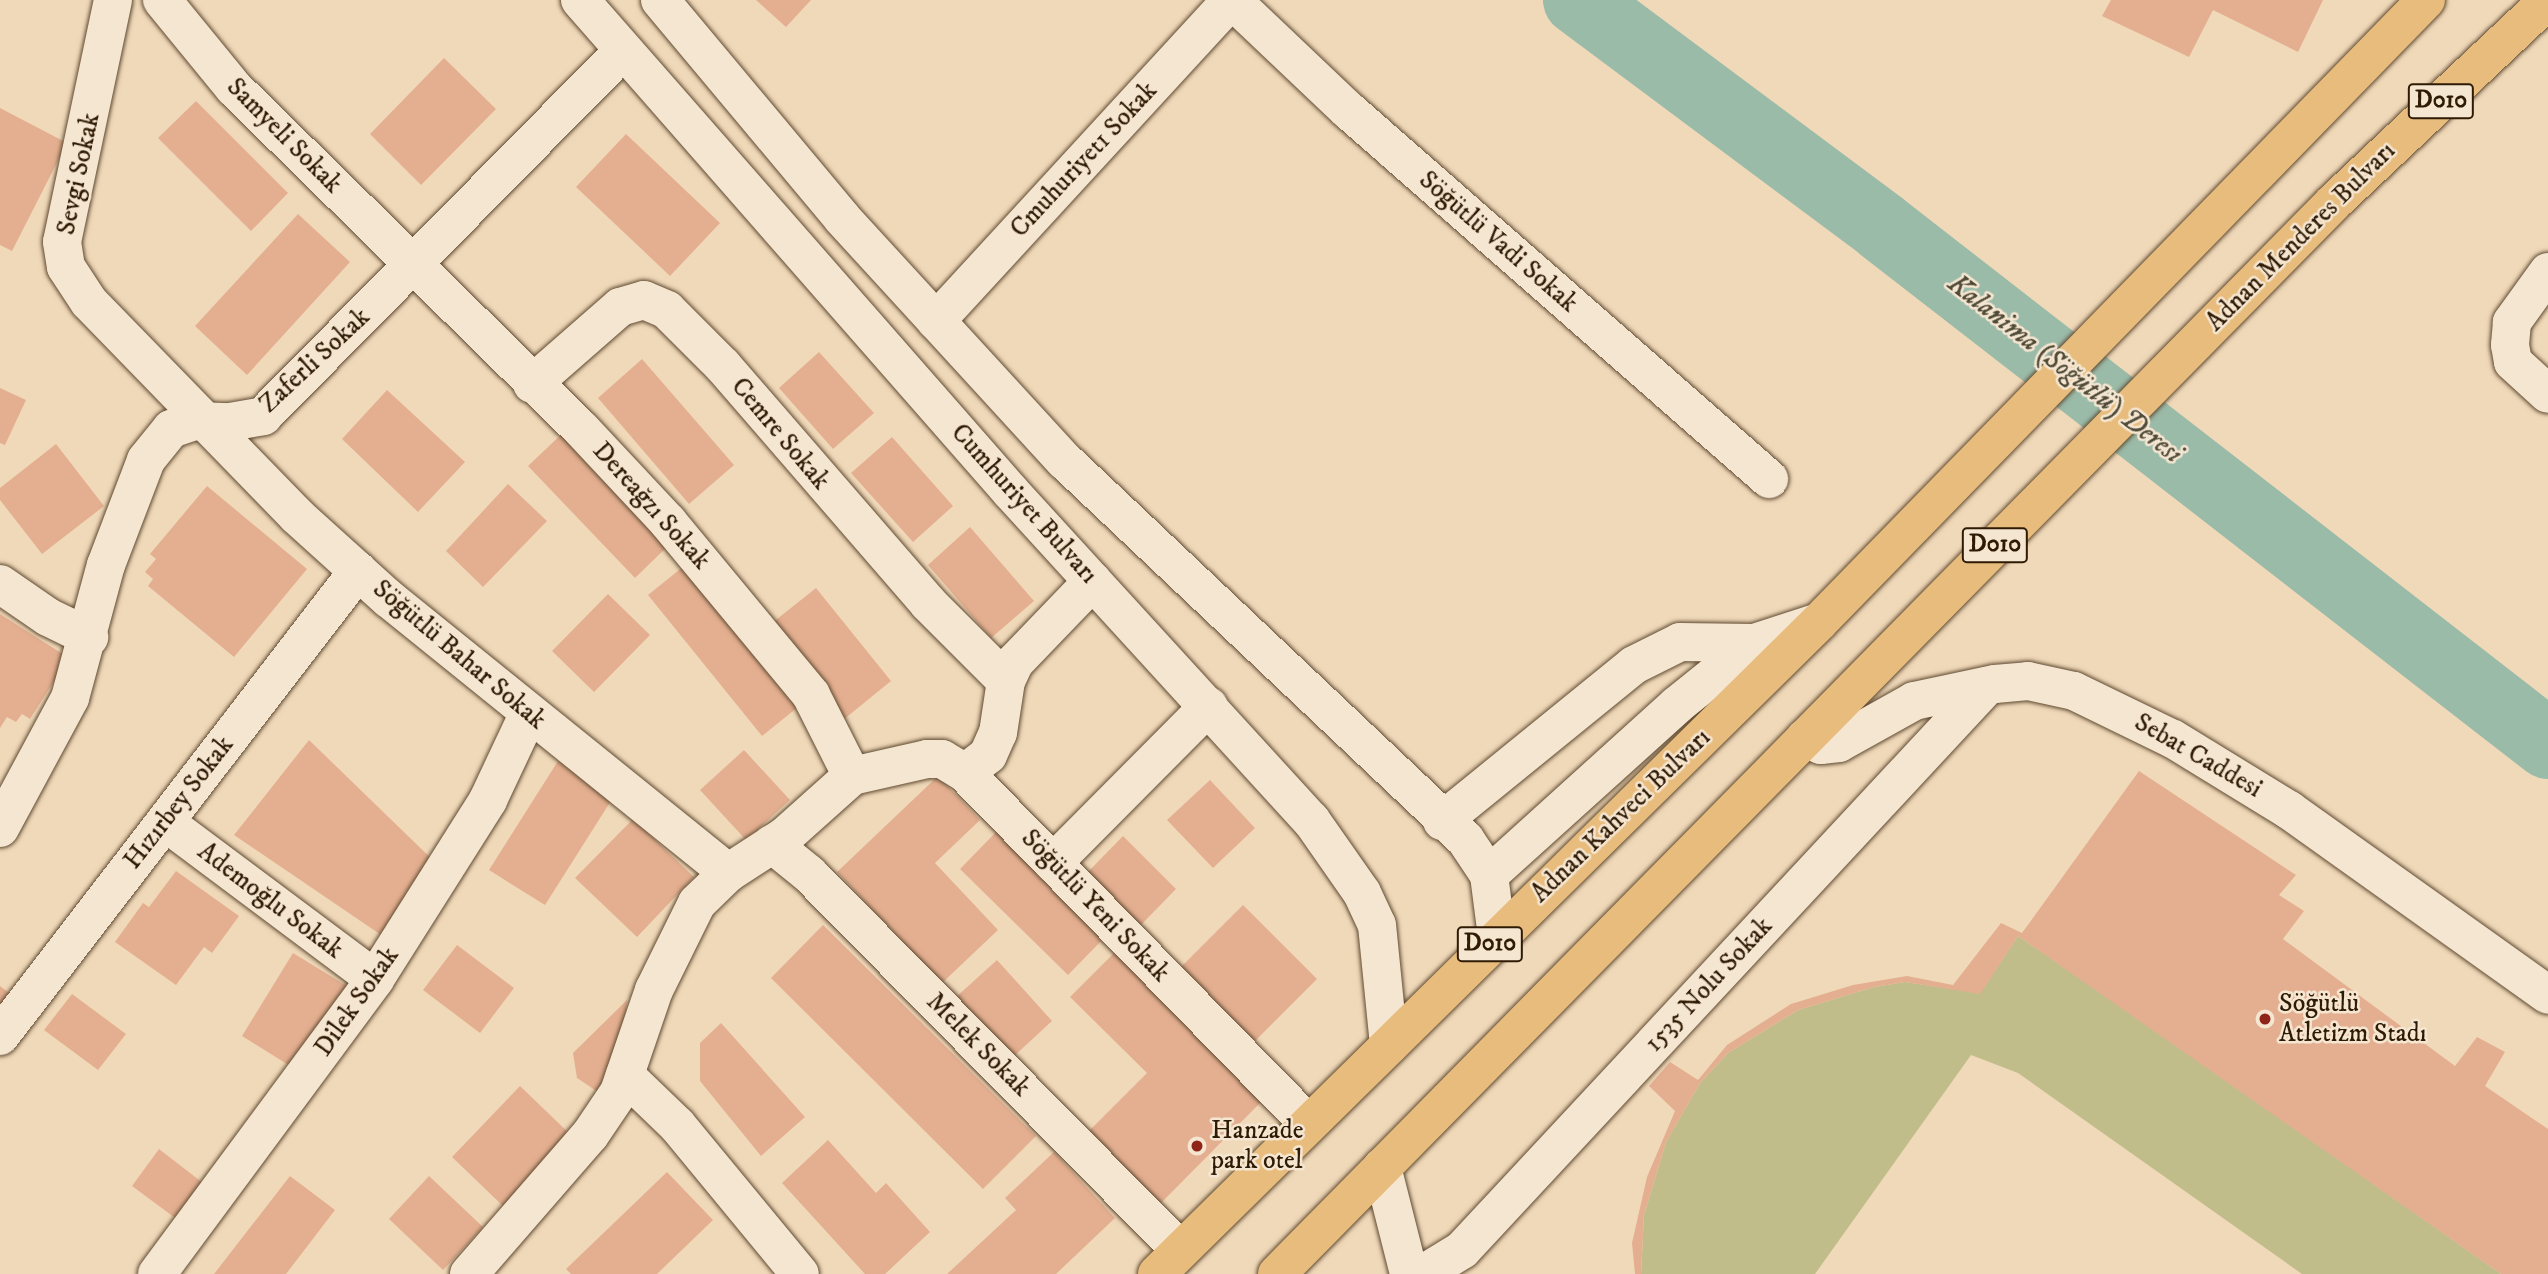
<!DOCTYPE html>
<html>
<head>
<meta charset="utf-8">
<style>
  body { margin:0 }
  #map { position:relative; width:2548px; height:1274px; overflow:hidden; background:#f0d9b9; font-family:"IM FELL DW Pica",serif }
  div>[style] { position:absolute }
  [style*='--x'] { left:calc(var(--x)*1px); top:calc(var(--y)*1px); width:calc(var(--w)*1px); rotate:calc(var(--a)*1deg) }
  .green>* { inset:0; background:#c0bd8b }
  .river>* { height:70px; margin:-35px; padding:0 35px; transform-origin:35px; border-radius:35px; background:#9bbba9 }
  .building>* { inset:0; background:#e4af90 }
  .roads { filter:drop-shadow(0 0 2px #5f4a31) drop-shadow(0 0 2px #5f4a31) }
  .minor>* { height:38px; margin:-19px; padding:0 19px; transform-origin:19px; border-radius:19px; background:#f5e6d2 }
  .highway>* { height:38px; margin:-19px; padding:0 19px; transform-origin:19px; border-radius:19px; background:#e8bc7c }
  .dots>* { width:19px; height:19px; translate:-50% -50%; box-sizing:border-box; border:4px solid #f5e6d2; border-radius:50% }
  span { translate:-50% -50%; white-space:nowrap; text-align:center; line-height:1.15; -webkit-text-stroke:5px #f5e6d2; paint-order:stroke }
  .shield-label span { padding:2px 5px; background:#f5e6d2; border:2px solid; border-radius:5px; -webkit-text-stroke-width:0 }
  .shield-label { font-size:24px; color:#2f1a04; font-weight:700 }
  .street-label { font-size:26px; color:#2f1a04 }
  .poi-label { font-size:26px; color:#2f1a04 }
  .left { translate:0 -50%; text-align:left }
  .water-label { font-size:28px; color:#4f4a36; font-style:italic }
</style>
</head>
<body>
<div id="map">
  <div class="green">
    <div style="clip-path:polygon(2018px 936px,2157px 1031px,2501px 1274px,2302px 1274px,2018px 1073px,1971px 1055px,1815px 1274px,1641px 1274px,1644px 1215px,1666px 1142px,1700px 1083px,1728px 1053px,1798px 1010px,1874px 987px,1905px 982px,1980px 993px)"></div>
  </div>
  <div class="river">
    <div style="--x:1578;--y:0;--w:379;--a:36.7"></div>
    <div style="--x:1882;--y:227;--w:843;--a:37.82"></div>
  </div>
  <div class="building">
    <div style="clip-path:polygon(756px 0,811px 0,786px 27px)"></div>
    <div style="clip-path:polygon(2111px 0,2323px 0,2298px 52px,2213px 10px,2189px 57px,2102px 16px)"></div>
    <div style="clip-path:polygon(444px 58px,496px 109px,421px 185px,370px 134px)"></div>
    <div style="clip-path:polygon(196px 101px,288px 193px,251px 231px,158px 138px)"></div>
    <div style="clip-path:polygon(0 108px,67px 143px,12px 251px,0 245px)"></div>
    <div style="clip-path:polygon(626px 134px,720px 223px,670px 276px,576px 187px)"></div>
    <div style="clip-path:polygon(298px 214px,350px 262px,247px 375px,195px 326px)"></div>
    <div style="clip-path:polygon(819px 352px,874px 413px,833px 449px,779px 388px)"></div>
    <div style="clip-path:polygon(642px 359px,734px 465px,689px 504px,598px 398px)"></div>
    <div style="clip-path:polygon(0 388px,26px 400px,5px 445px,0 443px)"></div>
    <div style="clip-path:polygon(387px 390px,465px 462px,418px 512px,342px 439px)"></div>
    <div style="clip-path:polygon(567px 429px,674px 540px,635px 578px,528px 466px)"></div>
    <div style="clip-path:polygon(892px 437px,953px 506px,913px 542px,851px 473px)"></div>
    <div style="clip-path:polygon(56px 444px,104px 506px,42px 554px,0 500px,0 488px)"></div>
    <div style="clip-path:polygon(508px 484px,547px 521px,483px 587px,446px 551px)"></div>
    <div style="clip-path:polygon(207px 486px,307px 569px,234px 657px,148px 586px,153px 579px,145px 572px,156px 559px,150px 554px)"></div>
    <div style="clip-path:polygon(970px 527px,1034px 601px,991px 638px,928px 565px)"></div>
    <div style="clip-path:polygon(689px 562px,803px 703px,762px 736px,648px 595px)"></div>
    <div style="clip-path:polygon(816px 588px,891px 681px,843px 720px,767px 627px)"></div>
    <div style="clip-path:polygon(608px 594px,650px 635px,594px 692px,552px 651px)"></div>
    <div style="clip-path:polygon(0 614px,69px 658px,30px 719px,22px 714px,16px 722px,7px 717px,0 728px)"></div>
    <div style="clip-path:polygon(309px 740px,441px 868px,387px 939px,234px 835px)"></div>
    <div style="clip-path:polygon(744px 750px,790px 800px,746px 840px,700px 790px)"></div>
    <div style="clip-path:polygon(558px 761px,614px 796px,545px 905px,489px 870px)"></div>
    <div style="clip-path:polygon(2139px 771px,2296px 875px,2279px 895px,2304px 911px,2283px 939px,2455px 1066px,2477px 1037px,2505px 1052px,2485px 1086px,2548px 1129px,2548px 1274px,2501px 1274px,2018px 936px,1980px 994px,1905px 982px,1874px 987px,1798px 1010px,1728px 1053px,1700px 1083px,1666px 1142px,1644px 1215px,1641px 1274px,1635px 1274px,1632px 1243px,1647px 1177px,1675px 1111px,1649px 1086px,1670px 1062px,1698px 1080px,1727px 1045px,1791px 1004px,1853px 985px,1907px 976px,1953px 985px,2001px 923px,2022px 933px)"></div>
    <div style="clip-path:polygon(938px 776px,980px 820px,935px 863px,998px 930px,942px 983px,837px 872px)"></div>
    <div style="clip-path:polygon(1210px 780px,1255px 828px,1213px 868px,1167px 820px)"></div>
    <div style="clip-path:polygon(633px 819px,694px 877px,637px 937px,575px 878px)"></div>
    <div style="clip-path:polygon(998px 830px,1106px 936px,1068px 975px,960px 869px)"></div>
    <div style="clip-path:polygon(1123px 836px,1176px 889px,1138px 928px,1084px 876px)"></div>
    <div style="clip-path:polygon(176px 871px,239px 916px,212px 953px,204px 947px,176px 985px,115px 942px,143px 903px,149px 907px)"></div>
    <div style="clip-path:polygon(1243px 905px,1317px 979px,1254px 1042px,1180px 968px)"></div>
    <div style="clip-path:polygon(823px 925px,1036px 1136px,983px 1189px,771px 978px)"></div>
    <div style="clip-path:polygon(457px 945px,514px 988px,480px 1033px,423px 990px)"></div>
    <div style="clip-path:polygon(1116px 951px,1263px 1100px,1159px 1205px,1087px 1133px,1147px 1073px,1070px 997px)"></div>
    <div style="clip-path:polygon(293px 953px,355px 991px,303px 1074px,242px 1036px)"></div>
    <div style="clip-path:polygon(997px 960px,1052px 1021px,1011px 1059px,955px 998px)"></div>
    <div style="clip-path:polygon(0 986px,9px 993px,0 1006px)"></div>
    <div style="clip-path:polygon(72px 994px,126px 1034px,98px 1070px,44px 1030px)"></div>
    <div style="clip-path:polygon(627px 1000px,619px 1080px,607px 1098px,577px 1078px,573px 1053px)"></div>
    <div style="clip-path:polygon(721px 1023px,805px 1117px,761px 1156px,700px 1081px,700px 1043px)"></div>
    <div style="clip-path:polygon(520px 1086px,572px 1136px,504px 1207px,452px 1157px)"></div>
    <div style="clip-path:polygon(828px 1140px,876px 1193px,886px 1183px,930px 1232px,885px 1274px,865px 1274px,782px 1183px)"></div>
    <div style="clip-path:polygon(159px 1149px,212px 1190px,186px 1226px,132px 1186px)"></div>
    <div style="clip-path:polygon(1054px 1152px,1115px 1218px,1056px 1274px,947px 1274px,1016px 1210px,1005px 1198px)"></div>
    <div style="clip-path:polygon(667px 1172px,713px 1220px,657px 1274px,571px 1274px,566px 1269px)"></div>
    <div style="clip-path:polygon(290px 1176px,335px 1210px,286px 1274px,214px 1274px)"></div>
    <div style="clip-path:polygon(429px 1176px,483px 1227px,443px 1270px,389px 1219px)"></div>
  </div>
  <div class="roads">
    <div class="minor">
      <div style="--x:113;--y:0;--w:247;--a:101.9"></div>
      <div style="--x:62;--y:242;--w:25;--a:81"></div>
      <div style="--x:66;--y:267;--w:42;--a:56.7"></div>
      <div style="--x:89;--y:302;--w:298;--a:45.8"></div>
      <div style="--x:297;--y:516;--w:124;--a:42.1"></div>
      <div style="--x:389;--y:599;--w:436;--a:38.9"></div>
      <div style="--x:162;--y:0;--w:114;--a:50.7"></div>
      <div style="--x:234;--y:88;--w:488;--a:44.5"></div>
      <div style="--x:582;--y:430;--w:126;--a:46.9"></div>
      <div style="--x:668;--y:522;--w:224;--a:50.4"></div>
      <div style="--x:811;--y:695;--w:91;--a:63.2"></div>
      <div style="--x:580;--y:0;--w:654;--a:48.78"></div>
      <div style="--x:1011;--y:492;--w:445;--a:47.6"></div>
      <div style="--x:1311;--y:820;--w:89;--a:55.1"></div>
      <div style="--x:1362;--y:893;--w:35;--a:65"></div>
      <div style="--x:1377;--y:925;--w:121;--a:84.3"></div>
      <div style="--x:660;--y:0;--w:284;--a:50.1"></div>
      <div style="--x:842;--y:218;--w:330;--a:47.5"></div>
      <div style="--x:1065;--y:461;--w:550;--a:43.38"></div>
      <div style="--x:1465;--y:839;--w:43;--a:56.3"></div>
      <div style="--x:1489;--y:875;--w:63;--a:82.6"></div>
      <div style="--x:1232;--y:0;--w:160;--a:43.5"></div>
      <div style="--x:1348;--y:110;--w:560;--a:41.23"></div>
      <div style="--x:2548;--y:272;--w:62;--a:125.8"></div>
      <div style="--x:2512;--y:322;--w:23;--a:95"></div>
      <div style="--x:2510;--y:345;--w:17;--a:80"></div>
      <div style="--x:2513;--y:362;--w:47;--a:42.4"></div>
      <div style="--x:936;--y:321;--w:436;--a:-47.4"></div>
      <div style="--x:532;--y:384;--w:117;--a:-41.2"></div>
      <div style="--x:620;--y:307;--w:25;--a:-16"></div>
      <div style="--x:644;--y:300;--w:25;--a:23"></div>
      <div style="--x:667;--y:310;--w:79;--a:45"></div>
      <div style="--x:723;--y:366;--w:313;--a:49.1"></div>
      <div style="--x:928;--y:603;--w:110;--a:45"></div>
      <div style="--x:0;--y:584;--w:58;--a:34.5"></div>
      <div style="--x:48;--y:617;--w:46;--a:26"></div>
      <div style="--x:1805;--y:738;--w:17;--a:24"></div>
      <div style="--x:1821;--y:745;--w:18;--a:-6"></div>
      <div style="--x:1839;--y:743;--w:86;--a:-29.2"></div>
      <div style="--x:1914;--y:701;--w:83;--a:-11.9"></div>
      <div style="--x:1995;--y:684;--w:33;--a:-5"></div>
      <div style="--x:2028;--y:681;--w:47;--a:12.3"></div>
      <div style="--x:2074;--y:691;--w:110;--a:25.9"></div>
      <div style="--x:2173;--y:739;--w:136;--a:31.5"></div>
      <div style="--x:2289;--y:810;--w:318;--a:35.5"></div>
      <div style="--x:965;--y:773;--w:29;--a:-38"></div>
      <div style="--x:988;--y:755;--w:24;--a:-66"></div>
      <div style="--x:998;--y:733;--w:53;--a:-81.3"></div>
      <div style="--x:1006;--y:681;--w:21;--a:-65"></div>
      <div style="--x:1015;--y:662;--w:112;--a:-46.1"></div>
      <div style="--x:852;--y:776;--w:77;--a:-12.8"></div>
      <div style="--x:927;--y:759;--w:15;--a:0"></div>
      <div style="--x:942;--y:759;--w:27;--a:31"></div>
      <div style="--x:965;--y:773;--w:491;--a:45.6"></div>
      <div style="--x:1442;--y:821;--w:247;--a:-39.1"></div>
      <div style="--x:1634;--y:665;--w:51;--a:-26.6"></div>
      <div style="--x:1680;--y:642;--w:74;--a:0.8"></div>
      <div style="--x:165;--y:822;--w:262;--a:36.8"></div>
      <div style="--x:0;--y:828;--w:148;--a:-61.7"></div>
      <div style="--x:70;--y:698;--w:138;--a:-74.9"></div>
      <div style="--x:106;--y:565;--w:112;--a:-69.1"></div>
      <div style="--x:146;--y:460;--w:40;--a:-51"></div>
      <div style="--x:171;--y:429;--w:24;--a:-19"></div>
      <div style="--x:194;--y:421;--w:36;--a:2"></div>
      <div style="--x:230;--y:422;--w:34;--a:-10"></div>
      <div style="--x:263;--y:416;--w:513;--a:-45.4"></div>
      <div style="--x:772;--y:844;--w:48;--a:39"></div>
      <div style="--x:809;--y:874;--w:528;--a:45.38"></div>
      <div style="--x:1053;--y:863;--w:221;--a:-45.2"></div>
      <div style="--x:1489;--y:875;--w:253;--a:-42.1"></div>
      <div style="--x:1677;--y:705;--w:99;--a:-38.8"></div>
      <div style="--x:1754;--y:643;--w:68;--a:-17.9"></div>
      <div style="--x:0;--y:1036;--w:587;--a:-52.41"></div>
      <div style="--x:625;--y:1075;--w:72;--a:43.9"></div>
      <div style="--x:677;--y:1125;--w:193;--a:50.5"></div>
      <div style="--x:1382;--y:1167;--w:110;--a:75.8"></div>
      <div style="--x:157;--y:1274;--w:367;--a:-53.5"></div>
      <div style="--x:375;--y:979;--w:212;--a:-57.7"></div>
      <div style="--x:488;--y:800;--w:96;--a:-64.8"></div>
      <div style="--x:469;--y:1274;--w:184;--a:-49"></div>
      <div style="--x:590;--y:1135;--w:52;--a:-56"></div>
      <div style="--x:619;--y:1092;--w:108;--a:-71.1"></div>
      <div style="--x:654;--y:990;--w:97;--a:-63.7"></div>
      <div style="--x:697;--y:903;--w:43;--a:-44.1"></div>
      <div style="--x:728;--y:873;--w:68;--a:-33"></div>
      <div style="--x:785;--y:836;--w:90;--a:-41.8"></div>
      <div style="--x:1423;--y:1274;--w:46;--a:-31.6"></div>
      <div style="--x:1462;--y:1250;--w:771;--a:-47.05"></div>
    </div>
    <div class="highway">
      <div style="--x:1157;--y:1274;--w:929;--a:-44.56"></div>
      <div style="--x:1819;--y:622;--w:869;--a:-45.7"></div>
      <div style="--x:1277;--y:1274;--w:1505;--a:-45.4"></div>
      <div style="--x:2334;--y:202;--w:294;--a:-43.3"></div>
    </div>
  </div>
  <div class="dots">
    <div style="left:2265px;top:1019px;background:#8f2418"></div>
    <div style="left:1197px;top:1146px;background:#8f2418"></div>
  </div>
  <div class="shield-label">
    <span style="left:2441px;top:101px">D010</span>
    <span style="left:1995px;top:545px">D010</span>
    <span style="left:1490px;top:944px">D010</span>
  </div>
  <div class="street-label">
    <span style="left:284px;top:136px;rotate:45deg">Samyeli Sokak</span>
    <span style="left:1084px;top:160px;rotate:-47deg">Cmuhuriyet1 Sokak</span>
    <span style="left:79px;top:174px;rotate:-78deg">Sevgi Sokak</span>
    <span style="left:2301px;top:237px;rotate:-45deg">Adnan Menderes Bulvarı</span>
    <span style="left:1498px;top:242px;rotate:41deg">Söğütlü Vadi Sokak</span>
    <span style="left:315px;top:361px;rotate:-43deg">Zaferli Sokak</span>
    <span style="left:780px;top:434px;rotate:50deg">Cemre Sokak</span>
    <span style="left:1024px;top:504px;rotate:48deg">Cumhuriyet Bulvarı</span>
    <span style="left:651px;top:506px;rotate:48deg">Dereağzı Sokak</span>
    <span style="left:459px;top:655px;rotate:40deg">Söğütlü Bahar Sokak</span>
    <span style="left:2198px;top:756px;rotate:30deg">Sebat Caddesi</span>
    <span style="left:179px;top:803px;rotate:-52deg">Hızırbey Sokak</span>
    <span style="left:1621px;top:816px;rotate:-44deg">Adnan Kahveci Bulvarı</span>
    <span style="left:270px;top:901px;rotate:37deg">Ademoğlu Sokak</span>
    <span style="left:1095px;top:906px;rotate:46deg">Söğütlü Yeni Sokak</span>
    <span style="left:1709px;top:985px;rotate:-47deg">1535 Nolu Sokak</span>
    <span style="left:357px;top:1002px;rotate:-55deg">Dilek Sokak</span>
    <span style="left:978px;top:1045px;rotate:45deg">Melek Sokak</span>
  </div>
  <div class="poi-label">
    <span class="left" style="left:2279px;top:1019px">Söğütlü<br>Atletizm Stadı</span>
    <span class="left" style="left:1211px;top:1146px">Hanzade<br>park otel</span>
  </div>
  <div class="water-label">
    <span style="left:2065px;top:369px;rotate:38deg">Kalanima (Söğütlü) Deresi</span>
  </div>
</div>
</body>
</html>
